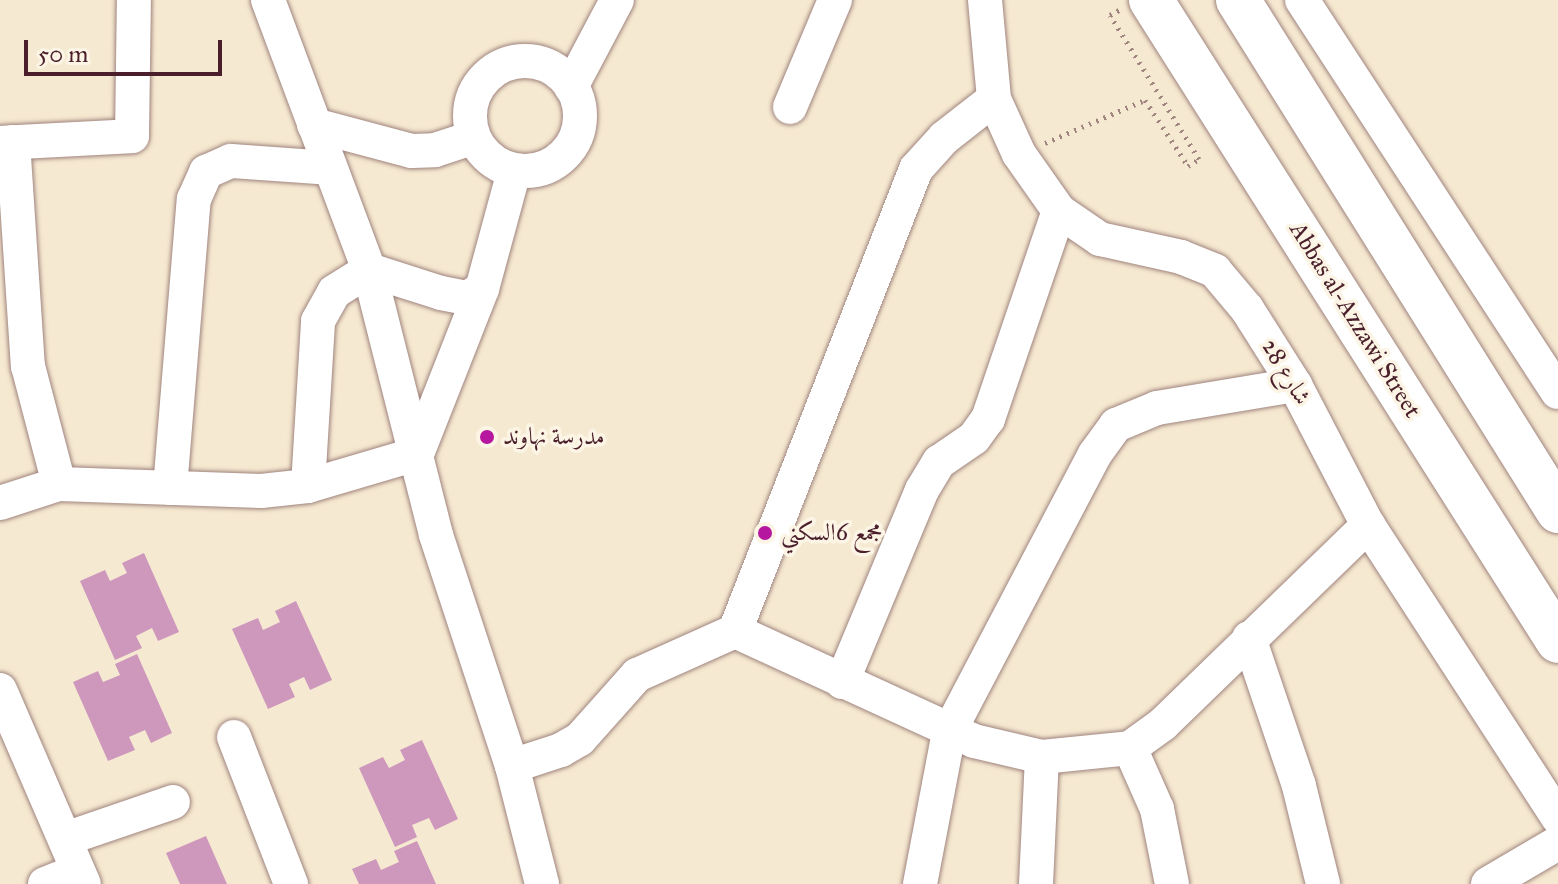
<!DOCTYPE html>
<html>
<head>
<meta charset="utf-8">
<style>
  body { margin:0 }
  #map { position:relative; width:1558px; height:884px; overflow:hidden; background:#f6e9d1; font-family:"IM FELL Great Primer",Amiri,serif }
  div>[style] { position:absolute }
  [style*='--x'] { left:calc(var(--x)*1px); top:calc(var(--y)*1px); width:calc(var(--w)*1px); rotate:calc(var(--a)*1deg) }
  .building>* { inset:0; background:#ce98bd }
  .path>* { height:5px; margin-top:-2.5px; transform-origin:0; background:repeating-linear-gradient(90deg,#a0847e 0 2px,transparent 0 8px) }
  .roads { filter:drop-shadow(0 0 2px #a0847e) drop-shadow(0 0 2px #a0847e) }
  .minor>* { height:34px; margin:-17px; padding:0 17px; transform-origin:17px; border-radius:17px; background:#fff }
  .minor>.ring { margin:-17px; padding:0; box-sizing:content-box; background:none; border:34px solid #fff; border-radius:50% }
  .major>* { height:44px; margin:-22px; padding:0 22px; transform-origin:22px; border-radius:22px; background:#fff }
  .dots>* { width:22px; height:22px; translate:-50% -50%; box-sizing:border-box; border:4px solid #fcf5e5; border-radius:50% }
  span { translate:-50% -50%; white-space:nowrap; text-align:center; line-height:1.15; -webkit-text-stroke:7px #fcf5e5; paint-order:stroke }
  .street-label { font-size:24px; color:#4a1f2b }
  .poi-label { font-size:24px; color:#4a1f2b }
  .left { translate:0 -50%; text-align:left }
  .scale { position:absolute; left:24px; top:40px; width:198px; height:36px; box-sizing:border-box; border:4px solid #4a1f2b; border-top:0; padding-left:10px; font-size:24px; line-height:28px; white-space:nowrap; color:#4a1f2b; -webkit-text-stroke:6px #fcf5e5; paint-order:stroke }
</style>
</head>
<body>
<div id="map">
  <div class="building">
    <div style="clip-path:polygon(144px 553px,179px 632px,158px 641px,152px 628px,136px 636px,142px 648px,115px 660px,80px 581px,105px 570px,110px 581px,127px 573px,122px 563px)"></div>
    <div style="clip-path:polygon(296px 601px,332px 680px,310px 690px,304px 677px,289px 684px,295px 697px,268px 709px,232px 629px,258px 618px,263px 630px,280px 622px,275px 611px)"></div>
    <div style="clip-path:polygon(137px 654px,172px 733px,151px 743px,145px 730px,129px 737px,135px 750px,108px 761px,73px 682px,98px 671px,103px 682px,120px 675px,115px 664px)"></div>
    <div style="clip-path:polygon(422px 740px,458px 819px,435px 830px,429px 818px,412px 825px,417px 837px,395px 847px,359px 768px,383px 757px,389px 768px,405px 760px,400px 750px)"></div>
    <div style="clip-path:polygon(206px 836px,227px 884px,180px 884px,166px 853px)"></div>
    <div style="clip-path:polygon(417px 841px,436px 884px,359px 884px,352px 869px,376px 859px,381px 870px,399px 862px,394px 851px)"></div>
  </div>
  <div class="path">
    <div style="--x:1045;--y:143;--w:109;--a:-23.3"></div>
    <div style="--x:1145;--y:100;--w:79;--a:56.9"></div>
    <div style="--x:1188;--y:166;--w:13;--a:-32"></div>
    <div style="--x:1199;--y:159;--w:169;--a:-121.7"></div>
    <div style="--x:1110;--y:15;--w:13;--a:-29"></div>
  </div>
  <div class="roads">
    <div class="minor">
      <div style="--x:268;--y:0;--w:288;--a:69.5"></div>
      <div style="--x:369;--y:270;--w:273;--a:75.8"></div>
      <div style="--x:436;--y:535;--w:243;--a:71.8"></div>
      <div style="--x:512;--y:766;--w:122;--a:75.7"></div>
      <div style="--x:985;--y:0;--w:99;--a:84.8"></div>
      <div style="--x:994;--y:99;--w:60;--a:65.6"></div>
      <div style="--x:1019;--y:154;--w:70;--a:54.9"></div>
      <div style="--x:1059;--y:211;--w:50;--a:34.3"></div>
      <div style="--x:1100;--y:239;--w:83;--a:12.5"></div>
      <div style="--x:1181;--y:257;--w:37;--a:22"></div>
      <div style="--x:1215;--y:271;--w:50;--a:49.9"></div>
      <div style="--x:1247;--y:309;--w:90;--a:57.7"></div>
      <div style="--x:1295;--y:385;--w:158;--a:62.5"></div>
      <div style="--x:1368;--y:525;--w:349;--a:57"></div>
      <div style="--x:1302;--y:0;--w:468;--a:56.9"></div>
      <div class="ring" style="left:470px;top:61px;width:76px;height:76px"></div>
      <div style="--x:571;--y:87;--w:98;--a:-62.1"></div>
      <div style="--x:790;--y:107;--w:116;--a:-67.2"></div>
      <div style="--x:314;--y:125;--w:101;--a:14.9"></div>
      <div style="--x:412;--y:151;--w:23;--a:-2"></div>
      <div style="--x:435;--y:150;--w:40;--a:-18"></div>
      <div style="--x:13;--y:142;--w:225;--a:86.2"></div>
      <div style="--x:28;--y:366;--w:122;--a:75.3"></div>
      <div style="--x:0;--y:143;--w:132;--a:-3"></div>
      <div style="--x:132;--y:136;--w:136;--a:-89.2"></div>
      <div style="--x:308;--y:486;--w:165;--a:-86.5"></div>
      <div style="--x:318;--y:321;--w:33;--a:-61"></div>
      <div style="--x:334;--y:292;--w:41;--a:-32.2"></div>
      <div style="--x:369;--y:270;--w:76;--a:17.7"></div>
      <div style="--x:441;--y:293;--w:26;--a:11"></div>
      <div style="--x:467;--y:298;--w:17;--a:-31"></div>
      <div style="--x:482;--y:289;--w:122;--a:-74.8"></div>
      <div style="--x:170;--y:488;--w:290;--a:-85.3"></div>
      <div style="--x:194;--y:199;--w:30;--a:-66"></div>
      <div style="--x:206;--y:172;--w:27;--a:-24"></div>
      <div style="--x:231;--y:161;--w:99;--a:4"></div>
      <div style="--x:0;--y:503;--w:62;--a:-17.9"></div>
      <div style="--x:59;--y:484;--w:202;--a:2"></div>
      <div style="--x:261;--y:491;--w:47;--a:-6.1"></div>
      <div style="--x:308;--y:486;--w:114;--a:-16.4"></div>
      <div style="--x:417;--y:454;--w:177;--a:-68.5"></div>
      <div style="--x:735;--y:631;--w:263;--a:24.7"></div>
      <div style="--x:974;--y:741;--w:70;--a:13.2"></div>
      <div style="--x:1042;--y:757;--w:88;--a:-5.8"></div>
      <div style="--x:1130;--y:748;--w:41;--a:-36"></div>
      <div style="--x:1163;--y:724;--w:286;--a:-44.1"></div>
      <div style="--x:1249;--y:638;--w:156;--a:71.3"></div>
      <div style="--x:1299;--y:786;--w:101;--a:76.2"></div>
      <div style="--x:842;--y:682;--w:208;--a:-67.4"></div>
      <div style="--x:922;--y:490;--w:33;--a:-59"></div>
      <div style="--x:939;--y:462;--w:42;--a:-34.4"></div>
      <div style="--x:974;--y:438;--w:24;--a:-54"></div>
      <div style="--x:988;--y:419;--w:220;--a:-71.2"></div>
      <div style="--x:0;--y:690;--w:211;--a:66.6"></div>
      <div style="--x:234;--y:737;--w:158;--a:68.8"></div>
      <div style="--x:1130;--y:748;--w:67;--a:66.1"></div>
      <div style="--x:1157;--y:809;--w:76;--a:78.7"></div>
      <div style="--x:512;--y:766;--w:52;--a:-18.1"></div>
      <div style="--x:561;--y:750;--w:22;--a:-30"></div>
      <div style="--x:580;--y:739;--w:86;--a:-48.3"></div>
      <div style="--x:637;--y:675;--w:107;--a:-24.2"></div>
      <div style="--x:735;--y:631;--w:496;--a:-68.6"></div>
      <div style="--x:916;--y:169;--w:42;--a:-47.9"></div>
      <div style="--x:944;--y:138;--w:63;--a:-38"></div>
      <div style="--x:65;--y:839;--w:114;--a:-18.9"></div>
      <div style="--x:45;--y:884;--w:35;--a:-22"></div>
      <div style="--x:920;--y:884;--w:155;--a:-79.2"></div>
      <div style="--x:949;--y:732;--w:314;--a:-62.3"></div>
      <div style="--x:1095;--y:454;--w:36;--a:-54"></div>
      <div style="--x:1116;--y:425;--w:44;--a:-22.5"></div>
      <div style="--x:1157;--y:408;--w:140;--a:-9.5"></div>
      <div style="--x:1036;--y:884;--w:127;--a:-87.3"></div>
      <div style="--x:1488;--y:884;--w:81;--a:-30.4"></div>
    </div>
    <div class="major">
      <div style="--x:1151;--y:0;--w:759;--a:57.59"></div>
      <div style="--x:1238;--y:0;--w:603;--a:57.94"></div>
    </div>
  </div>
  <div class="dots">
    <div style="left:487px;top:437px;background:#b5179e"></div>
    <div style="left:765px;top:533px;background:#b5179e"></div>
  </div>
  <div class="street-label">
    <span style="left:1355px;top:320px;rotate:58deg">Abbas al-Azzawi Street</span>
    <span style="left:1286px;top:372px;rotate:59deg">شارع 28</span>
  </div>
  <div class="poi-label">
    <span class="left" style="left:503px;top:437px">مدرسة نهاوند</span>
    <span class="left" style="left:781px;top:533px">مجمع 6السكني</span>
  </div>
  <div class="scale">50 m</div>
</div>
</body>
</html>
